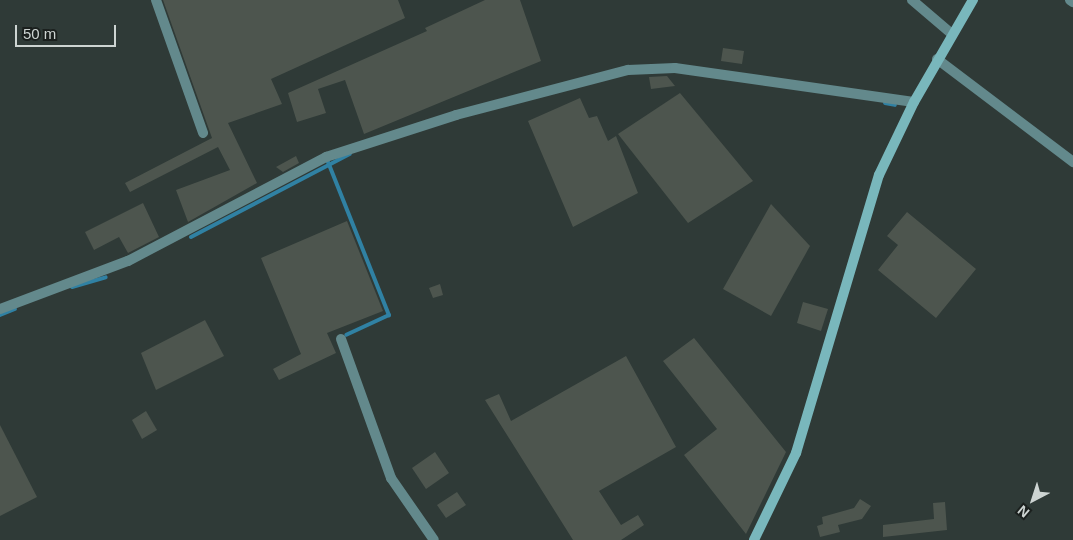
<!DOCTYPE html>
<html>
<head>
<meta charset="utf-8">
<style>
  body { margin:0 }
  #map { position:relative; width:1073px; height:540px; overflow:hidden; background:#2f3a37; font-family:Arial,sans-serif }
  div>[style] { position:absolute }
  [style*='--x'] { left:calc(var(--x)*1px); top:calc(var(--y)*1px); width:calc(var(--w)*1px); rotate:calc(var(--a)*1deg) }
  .stream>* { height:4px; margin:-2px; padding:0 2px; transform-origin:2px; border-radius:2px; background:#3081a3 }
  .building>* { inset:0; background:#4d554e }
  .street>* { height:10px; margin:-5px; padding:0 5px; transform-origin:5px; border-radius:5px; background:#63898c }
  .secondary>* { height:10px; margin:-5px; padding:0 5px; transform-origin:5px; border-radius:5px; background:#79b7bc }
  span { translate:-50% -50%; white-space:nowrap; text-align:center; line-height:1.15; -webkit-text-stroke:4px #1b201e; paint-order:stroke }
  .north { position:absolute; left:1008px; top:475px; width:50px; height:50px; -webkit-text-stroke:4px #1b201e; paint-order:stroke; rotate:220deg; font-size:14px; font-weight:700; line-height:20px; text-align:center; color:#cdd4d2 }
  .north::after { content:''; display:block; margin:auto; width:18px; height:22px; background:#cdd4d2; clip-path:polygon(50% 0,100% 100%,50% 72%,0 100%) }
  .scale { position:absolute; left:15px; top:25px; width:101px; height:22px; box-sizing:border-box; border:2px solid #cdd4d2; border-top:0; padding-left:6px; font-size:15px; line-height:18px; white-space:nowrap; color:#cdd4d2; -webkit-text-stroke:4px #1b201e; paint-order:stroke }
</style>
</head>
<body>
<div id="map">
  <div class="stream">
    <div style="--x:885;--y:103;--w:10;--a:11"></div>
    <div style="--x:328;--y:162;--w:165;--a:68.3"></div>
    <div style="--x:389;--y:315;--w:47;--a:155.1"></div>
    <div style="--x:191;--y:237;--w:179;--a:-27.6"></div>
    <div style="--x:72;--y:287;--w:35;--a:-16"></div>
    <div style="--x:0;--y:315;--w:16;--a:-22"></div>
  </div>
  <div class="building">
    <div style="clip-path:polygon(163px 0,398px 0,405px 18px,271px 79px,282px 104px,228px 123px,257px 183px,188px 222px,176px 190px,230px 170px,218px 147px,130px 192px,125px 183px,212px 138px)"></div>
    <div style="clip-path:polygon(485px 0,520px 0,541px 61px,364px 134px,345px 80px,318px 89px,326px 113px,297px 122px,288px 93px,427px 31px,425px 28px)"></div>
    <div style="clip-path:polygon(723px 48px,744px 51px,742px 64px,721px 61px)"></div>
    <div style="clip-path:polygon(667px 76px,675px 86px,651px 89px,649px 77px)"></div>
    <div style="clip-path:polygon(680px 93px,753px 181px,688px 223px,618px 134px)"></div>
    <div style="clip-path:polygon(580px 98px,589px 118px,597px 116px,608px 141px,616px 136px,638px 193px,573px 227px,528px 121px)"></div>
    <div style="clip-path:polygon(296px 156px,299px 163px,283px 172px,276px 167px)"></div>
    <div style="clip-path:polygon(143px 203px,159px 237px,128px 253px,119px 237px,94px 250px,85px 232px)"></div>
    <div style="clip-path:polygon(771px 204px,810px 246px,771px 316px,723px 289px)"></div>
    <div style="clip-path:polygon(907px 212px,976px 269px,936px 318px,878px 270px,898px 245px,887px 236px)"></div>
    <div style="clip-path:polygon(347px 221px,383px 311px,327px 333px,336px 353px,279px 380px,273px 369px,301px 354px,261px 258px)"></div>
    <div style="clip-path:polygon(440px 284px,443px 295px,433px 298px,429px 288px)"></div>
    <div style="clip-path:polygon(803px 302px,828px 309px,821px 331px,797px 323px)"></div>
    <div style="clip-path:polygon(205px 320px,224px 356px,156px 390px,141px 353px)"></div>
    <div style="clip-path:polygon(694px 338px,786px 452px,746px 534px,684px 455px,717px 429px,663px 361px)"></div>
    <div style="clip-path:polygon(626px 356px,676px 447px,599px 491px,621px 525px,638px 515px,644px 525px,621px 540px,573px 540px,485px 400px,499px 394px,511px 421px)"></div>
    <div style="clip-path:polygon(146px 411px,157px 430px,142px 439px,132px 420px)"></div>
    <div style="clip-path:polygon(0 425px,37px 497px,0 516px)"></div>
    <div style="clip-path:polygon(435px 452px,449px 473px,426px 489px,412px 468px)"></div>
    <div style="clip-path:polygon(457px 492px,466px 505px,446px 518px,437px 505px)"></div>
    <div style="clip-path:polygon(860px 499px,871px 506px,862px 519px,838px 525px,840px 532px,820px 537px,817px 526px,823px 524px,822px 517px,854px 508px)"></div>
    <div style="clip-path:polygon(945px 502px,947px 530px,883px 537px,883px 525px,934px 519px,933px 503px)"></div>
  </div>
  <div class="street">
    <div style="--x:156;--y:0;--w:141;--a:70.5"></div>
    <div style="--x:912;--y:0;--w:52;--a:40.4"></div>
    <div style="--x:1070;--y:0;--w:4;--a:34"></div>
    <div style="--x:937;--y:59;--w:171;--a:37.1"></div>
    <div style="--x:0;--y:309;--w:137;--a:-20.6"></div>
    <div style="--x:128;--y:261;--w:224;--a:-27.7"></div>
    <div style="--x:326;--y:157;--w:137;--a:-17.9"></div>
    <div style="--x:456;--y:115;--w:178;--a:-14.7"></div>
    <div style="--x:628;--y:70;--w:47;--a:-2.4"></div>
    <div style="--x:675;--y:68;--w:241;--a:8.1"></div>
    <div style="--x:341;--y:339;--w:148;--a:70.2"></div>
    <div style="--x:391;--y:478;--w:75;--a:55.3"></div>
  </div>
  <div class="secondary">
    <div style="--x:754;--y:540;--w:97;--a:-64.2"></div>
    <div style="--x:796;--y:453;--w:290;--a:-73.4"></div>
    <div style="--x:879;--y:175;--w:81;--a:-64.4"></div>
    <div style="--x:914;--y:102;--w:118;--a:-60"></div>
  </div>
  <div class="north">N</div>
  <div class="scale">50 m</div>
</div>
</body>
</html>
